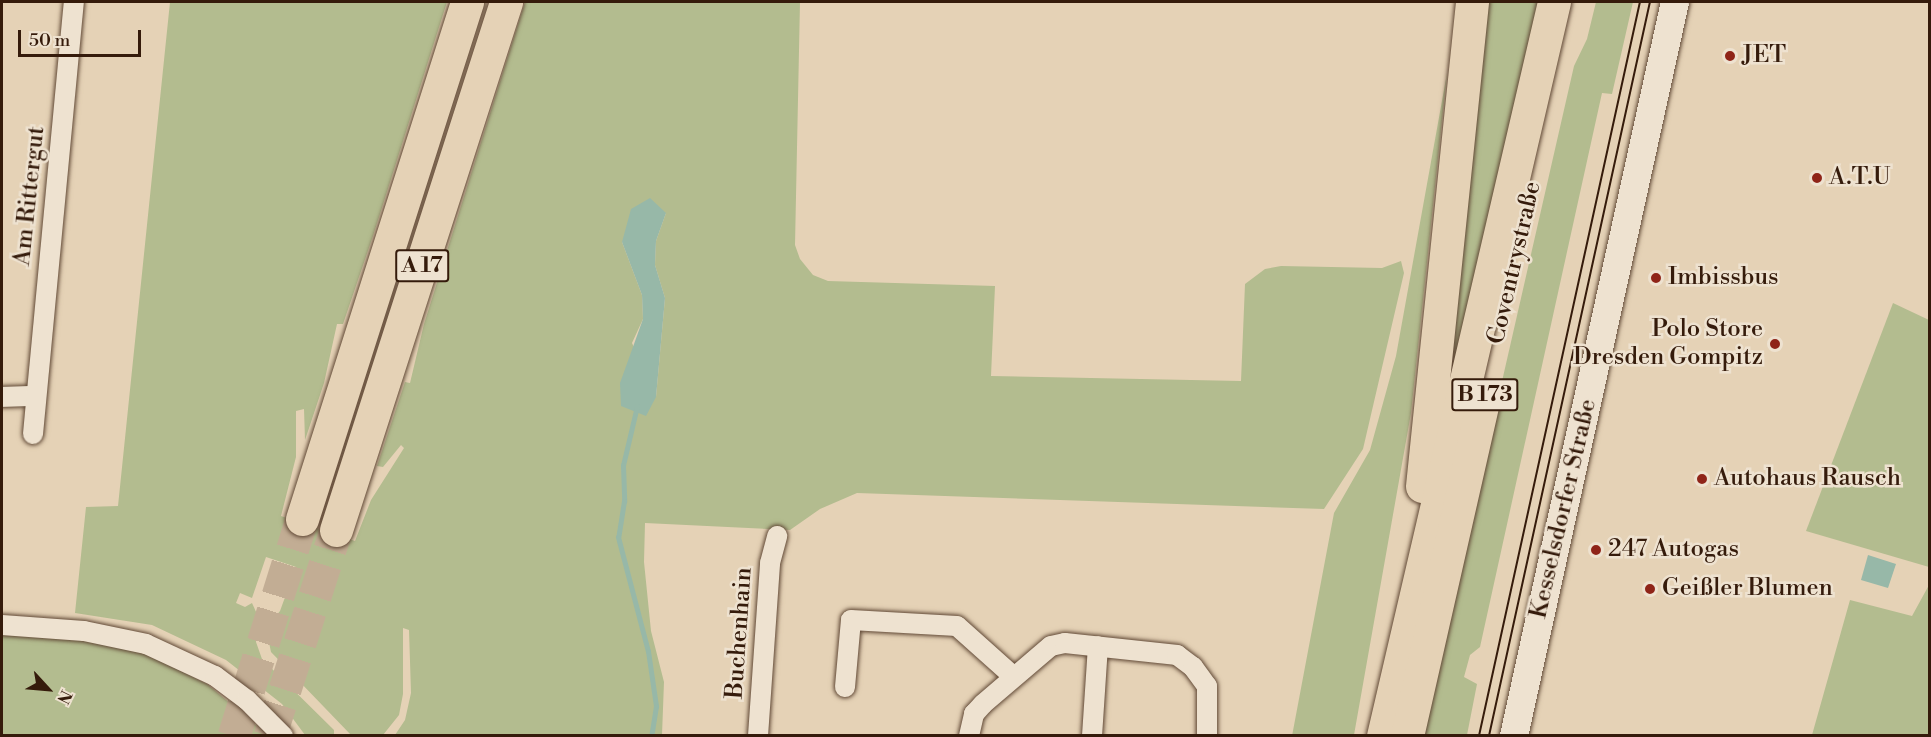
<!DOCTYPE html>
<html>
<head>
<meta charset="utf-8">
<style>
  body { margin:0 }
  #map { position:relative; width:1931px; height:737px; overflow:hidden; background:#e5d2b6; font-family:"Libre Bodoni",serif }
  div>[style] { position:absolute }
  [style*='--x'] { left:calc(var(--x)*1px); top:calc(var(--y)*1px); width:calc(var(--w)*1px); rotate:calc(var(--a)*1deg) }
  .green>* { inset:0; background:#b3bc8f }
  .water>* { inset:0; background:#97b8a8 }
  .stream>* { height:5px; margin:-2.5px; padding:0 2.5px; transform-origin:2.5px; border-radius:2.5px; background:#97b8a8 }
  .highway-tunnel>* { height:33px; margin-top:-16.5px; transform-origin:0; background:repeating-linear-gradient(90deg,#c2ad94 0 33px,transparent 0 49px) }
  .roads { filter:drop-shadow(0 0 2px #614936) drop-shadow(0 0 2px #614936) }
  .street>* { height:20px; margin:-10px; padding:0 10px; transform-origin:10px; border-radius:10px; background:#eee2d0 }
  .secondary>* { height:28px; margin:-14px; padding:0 14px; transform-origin:14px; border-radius:14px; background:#eee2d0 }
  .highway>* { height:33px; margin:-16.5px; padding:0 16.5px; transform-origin:16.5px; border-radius:16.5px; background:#e5d2b6 }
  .tram>* { height:1.5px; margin:-0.75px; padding:0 0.75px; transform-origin:0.75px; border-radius:0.75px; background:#351b0b }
  .dots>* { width:16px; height:16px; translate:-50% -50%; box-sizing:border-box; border:3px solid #eee2d0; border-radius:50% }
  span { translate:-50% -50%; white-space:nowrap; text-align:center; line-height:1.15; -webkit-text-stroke:5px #eee2d0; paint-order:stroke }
  .shield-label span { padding:2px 4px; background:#eee2d0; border:2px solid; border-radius:4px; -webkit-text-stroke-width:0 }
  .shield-label { font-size:22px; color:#351b0b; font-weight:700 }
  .poi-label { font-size:24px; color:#351b0b }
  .left { translate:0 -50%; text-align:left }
  .right { translate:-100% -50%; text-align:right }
  .street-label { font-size:24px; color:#351b0b }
  .frame { position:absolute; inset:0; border:3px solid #351b0b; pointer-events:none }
  .north { position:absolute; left:18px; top:659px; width:60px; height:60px; -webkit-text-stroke:4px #eee2d0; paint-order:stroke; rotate:116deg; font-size:16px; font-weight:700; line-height:24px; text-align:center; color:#351b0b }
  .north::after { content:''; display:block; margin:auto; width:21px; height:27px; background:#351b0b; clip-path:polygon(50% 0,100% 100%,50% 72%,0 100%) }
  .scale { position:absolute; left:18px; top:30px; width:123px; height:27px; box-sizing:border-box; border:3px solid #351b0b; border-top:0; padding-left:8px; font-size:18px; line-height:21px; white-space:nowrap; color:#351b0b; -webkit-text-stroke:4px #eee2d0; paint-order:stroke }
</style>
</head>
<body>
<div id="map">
  <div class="green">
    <div style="clip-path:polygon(evenodd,170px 2px,447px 2px,373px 236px,343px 324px,337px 324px,324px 383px,305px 440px,304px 409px,296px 411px,296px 457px,281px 516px,355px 541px,371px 500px,404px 448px,401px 445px,383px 467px,377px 466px,405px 382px,410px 383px,424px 324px,525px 2px,800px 2px,795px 245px,800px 259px,813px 275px,828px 281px,995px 286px,991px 376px,1241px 381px,1245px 284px,1265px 269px,1281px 266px,1382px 268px,1401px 261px,1404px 273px,1363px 449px,1324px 509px,857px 493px,820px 509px,790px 530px,645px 523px,644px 562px,651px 631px,664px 682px,662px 735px,395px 735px,405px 720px,411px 693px,409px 630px,403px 628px,403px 694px,399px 715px,383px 735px,351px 735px,271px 652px,266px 628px,280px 611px,296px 567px,266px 557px,252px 598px,240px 593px,236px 603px,245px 607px,252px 603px,257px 614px,256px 642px,262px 659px,334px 730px,334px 735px,305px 735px,282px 704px,226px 660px,152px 625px,75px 613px,86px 507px,118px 506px,170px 2px,666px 213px,656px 241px,655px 265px,665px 298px,656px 397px,632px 343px,643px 319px,642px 295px,622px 242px,666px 213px)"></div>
    <div style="clip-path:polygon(1479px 2px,1542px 2px,1448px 415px,1443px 355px)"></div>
    <div style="clip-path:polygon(1596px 2px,1633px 2px,1612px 94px,1602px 93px,1480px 647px,1470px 655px,1464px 677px,1477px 684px,1467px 735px,1421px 736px,1574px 66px,1587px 39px)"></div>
    <div style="clip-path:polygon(1447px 73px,1411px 413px,1354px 735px,1292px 736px,1334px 513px,1370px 450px,1396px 356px)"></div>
    <div style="clip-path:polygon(1893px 303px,1929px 320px,1929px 567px,1806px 531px)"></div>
    <div style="clip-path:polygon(1929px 585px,1929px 735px,1812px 735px,1850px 600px,1912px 616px)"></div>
    <div style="clip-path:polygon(2px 635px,101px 642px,142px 652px,207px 684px,268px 735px,2px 735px)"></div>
  </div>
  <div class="water">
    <div style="clip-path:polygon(650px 198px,666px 213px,656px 241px,655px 265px,665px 298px,656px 397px,646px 416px,621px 406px,620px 383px,643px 319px,642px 295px,622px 242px,631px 209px)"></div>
    <div style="clip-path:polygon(1868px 555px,1896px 564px,1888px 588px,1861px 580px)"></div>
  </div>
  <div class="stream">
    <div style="--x:637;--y:406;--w:61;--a:103.3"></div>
    <div style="--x:623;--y:465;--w:36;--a:88"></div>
    <div style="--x:624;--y:501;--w:36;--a:99"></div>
    <div style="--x:618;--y:537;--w:118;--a:75.3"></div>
    <div style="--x:648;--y:651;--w:56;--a:81.7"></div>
    <div style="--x:656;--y:706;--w:30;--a:99"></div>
  </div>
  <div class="highway-tunnel">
    <div style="--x:234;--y:736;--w:227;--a:-72.6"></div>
    <div style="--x:270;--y:736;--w:216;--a:-72.2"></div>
  </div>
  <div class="roads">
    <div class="street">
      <div style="--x:2;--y:397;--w:33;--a:-2"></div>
      <div style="--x:33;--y:434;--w:434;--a:-84.6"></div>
      <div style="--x:2;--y:625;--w:82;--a:4.2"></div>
      <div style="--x:84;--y:631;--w:63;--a:11.8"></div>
      <div style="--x:146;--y:644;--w:76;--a:24.9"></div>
      <div style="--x:215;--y:676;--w:40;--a:37"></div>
      <div style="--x:247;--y:700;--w:51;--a:45"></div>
      <div style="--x:845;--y:687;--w:67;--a:-84.9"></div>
      <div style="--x:851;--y:620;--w:106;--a:3.2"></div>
      <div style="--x:957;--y:626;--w:75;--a:41.8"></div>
      <div style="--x:758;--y:736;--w:173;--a:-86"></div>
      <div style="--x:770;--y:563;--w:28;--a:-75"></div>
      <div style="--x:969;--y:736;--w:23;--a:-77"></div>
      <div style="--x:974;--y:714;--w:13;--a:-48"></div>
      <div style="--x:983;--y:704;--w:89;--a:-40.5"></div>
      <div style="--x:1051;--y:646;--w:14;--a:-12"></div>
      <div style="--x:1065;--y:643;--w:113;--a:6.1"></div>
      <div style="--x:1177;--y:655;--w:20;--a:37"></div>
      <div style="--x:1193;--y:667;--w:24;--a:54"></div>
      <div style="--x:1207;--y:686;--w:50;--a:90"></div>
      <div style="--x:1092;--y:736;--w:90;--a:-86.2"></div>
    </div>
    <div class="secondary">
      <div style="--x:1514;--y:736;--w:751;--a:-77.63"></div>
    </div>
    <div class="highway">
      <div style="--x:1422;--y:486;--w:487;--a:-84.1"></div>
      <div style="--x:302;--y:519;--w:543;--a:-72.3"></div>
      <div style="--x:336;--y:530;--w:555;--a:-72.15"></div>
      <div style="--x:1383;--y:736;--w:754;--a:-76.89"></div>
      <div style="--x:1407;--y:736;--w:347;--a:-77.2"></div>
    </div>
  </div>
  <div class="tram">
    <div style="--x:1479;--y:736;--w:751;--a:-77.63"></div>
    <div style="--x:1489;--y:736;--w:751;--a:-77.63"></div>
  </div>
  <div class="dots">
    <div style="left:1730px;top:56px;background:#8f2418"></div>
    <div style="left:1817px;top:178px;background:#8f2418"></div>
    <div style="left:1656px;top:278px;background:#8f2418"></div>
    <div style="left:1775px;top:344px;background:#8f2418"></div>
    <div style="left:1702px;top:479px;background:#8f2418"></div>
    <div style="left:1596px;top:550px;background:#8f2418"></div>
    <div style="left:1650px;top:589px;background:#8f2418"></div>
  </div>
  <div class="shield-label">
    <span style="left:422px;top:266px">A 17</span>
    <span style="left:1485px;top:395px">B 173</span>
  </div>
  <div class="poi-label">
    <span class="left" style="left:1742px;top:56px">JET</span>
    <span class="left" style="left:1829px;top:178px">A.T.U</span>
    <span class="left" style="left:1668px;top:278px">Imbissbus</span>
    <span class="right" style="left:1763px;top:344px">Polo Store<br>Dresden Gompitz</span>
    <span class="left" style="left:1714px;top:479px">Autohaus Rausch</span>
    <span class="left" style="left:1608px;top:550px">247 Autogas</span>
    <span class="left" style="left:1662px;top:589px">Geißler Blumen</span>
  </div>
  <div class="street-label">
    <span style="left:30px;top:196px;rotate:-84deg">Am Rittergut</span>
    <span style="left:1515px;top:263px;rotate:-77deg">Coventrystraße</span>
    <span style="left:1564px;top:509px;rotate:-77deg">Kesselsdorfer Straße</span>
    <span style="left:740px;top:633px;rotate:-86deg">Buchenhain</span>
  </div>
  <div class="frame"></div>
  <div class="north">N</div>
  <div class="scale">50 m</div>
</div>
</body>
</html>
